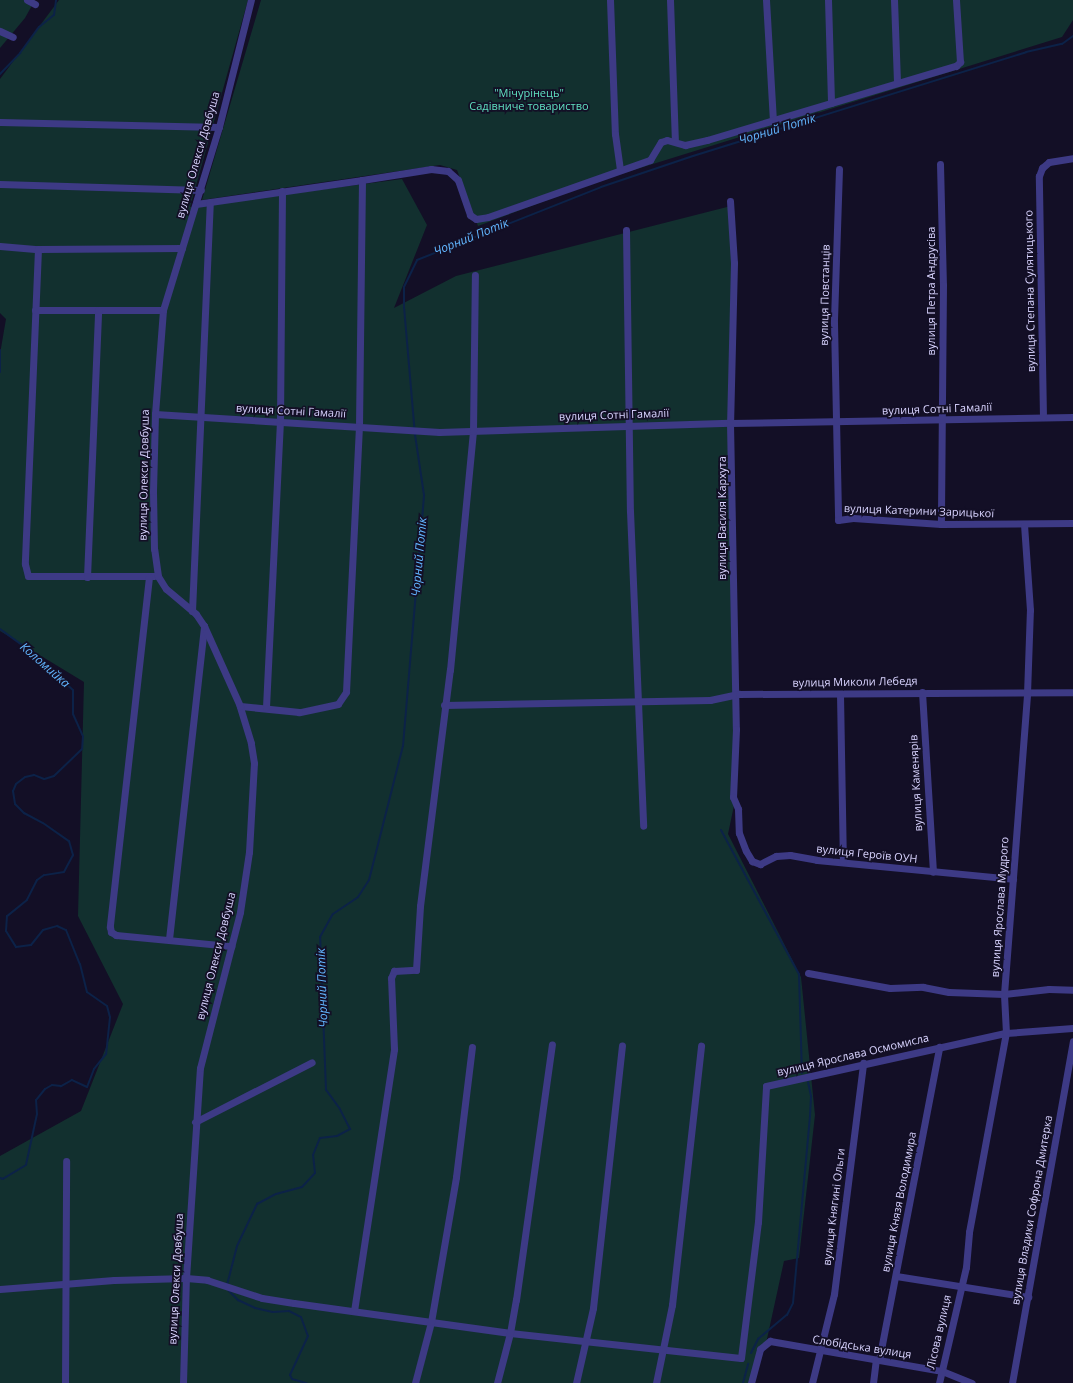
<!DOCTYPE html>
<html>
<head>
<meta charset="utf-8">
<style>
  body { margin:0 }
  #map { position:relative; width:1073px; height:1383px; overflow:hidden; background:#130f26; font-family:"Open Sans",sans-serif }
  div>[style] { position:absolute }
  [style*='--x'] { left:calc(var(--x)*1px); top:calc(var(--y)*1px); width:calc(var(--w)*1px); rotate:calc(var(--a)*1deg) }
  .green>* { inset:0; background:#12302f }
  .stream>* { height:2px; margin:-1px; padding:0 1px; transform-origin:1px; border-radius:1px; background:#0c2248 }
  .minor>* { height:7px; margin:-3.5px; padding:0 3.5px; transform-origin:3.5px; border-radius:3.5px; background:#3d3a85 }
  span { translate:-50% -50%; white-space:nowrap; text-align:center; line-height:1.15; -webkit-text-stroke:3.5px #130f26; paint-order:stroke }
  .park-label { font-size:11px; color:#5fe0c0 }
  .street-label { font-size:11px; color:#d9d4ff }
  .water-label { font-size:12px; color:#62b6ff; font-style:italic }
</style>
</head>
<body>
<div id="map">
  <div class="green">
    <div style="clip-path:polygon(0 0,35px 0,25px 18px,0 48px)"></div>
    <div style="clip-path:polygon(59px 0,248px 0,190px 207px,402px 179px,427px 225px,394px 308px,456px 276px,731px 206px,736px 796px,728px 834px,801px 977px,815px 1115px,799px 1258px,784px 1261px,767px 1339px,754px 1383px,0 1383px,0 1156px,81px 1111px,123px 1004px,78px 916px,84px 682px,0 631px,0 354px,6px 319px,0 313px,0 79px)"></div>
    <div style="clip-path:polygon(261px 0,1073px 0,1073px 20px,1062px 37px,595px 182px,478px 226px,457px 170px,440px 165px,202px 200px)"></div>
  </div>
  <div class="stream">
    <div style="--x:0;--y:74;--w:29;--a:-46"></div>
    <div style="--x:20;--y:53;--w:32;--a:-54"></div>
    <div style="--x:39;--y:27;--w:19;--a:-39"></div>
    <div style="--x:54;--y:15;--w:15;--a:-82"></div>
    <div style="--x:0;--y:350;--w:22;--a:90"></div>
    <div style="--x:0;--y:629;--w:36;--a:36"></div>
    <div style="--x:29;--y:650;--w:59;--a:42.3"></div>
    <div style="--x:73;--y:690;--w:24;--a:90"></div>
    <div style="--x:73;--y:714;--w:24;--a:66"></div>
    <div style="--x:83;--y:736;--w:13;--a:94"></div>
    <div style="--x:82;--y:749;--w:39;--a:136"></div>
    <div style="--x:54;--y:776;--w:10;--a:163"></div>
    <div style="--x:44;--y:779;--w:11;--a:-158"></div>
    <div style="--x:34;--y:775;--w:9;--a:167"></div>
    <div style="--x:25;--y:777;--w:11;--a:142"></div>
    <div style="--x:16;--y:784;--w:8;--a:113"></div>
    <div style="--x:13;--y:791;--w:13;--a:81"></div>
    <div style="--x:15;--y:804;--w:13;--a:45"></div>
    <div style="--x:24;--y:813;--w:21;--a:28"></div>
    <div style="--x:43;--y:823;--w:32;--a:35"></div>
    <div style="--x:69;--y:841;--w:15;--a:74"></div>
    <div style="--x:73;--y:855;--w:19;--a:118"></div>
    <div style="--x:64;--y:872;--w:20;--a:171"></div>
    <div style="--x:44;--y:875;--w:9;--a:144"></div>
    <div style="--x:37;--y:880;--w:22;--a:117"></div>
    <div style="--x:27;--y:900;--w:26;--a:141"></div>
    <div style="--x:7;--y:916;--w:15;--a:94"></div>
    <div style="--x:6;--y:931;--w:19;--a:58"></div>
    <div style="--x:16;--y:947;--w:15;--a:-8"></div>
    <div style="--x:31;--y:945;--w:19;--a:-51"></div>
    <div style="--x:43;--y:930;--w:15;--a:-16"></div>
    <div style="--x:57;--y:926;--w:10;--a:24"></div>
    <div style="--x:66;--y:930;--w:37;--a:68"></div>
    <div style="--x:80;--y:964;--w:29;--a:76"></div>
    <div style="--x:87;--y:992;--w:24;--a:35"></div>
    <div style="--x:107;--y:1006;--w:11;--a:75"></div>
    <div style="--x:110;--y:1017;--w:37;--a:96"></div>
    <div style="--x:106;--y:1054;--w:19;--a:129"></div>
    <div style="--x:94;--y:1069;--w:19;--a:111"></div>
    <div style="--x:87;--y:1087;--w:17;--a:-155"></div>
    <div style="--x:72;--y:1080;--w:13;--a:151"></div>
    <div style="--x:61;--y:1086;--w:9;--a:-174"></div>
    <div style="--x:52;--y:1085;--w:8;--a:150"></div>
    <div style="--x:45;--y:1089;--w:14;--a:129"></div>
    <div style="--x:36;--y:1100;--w:14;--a:86"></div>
    <div style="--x:37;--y:1114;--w:52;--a:102.2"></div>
    <div style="--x:26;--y:1165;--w:27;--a:149"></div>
    <div style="--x:3;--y:1179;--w:3;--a:-162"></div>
    <div style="--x:721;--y:830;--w:164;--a:61.6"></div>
    <div style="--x:799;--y:974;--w:99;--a:88.3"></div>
    <div style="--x:227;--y:1285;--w:40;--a:-75.6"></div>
    <div style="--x:237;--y:1246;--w:47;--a:-64.5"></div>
    <div style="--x:257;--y:1204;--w:21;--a:-28"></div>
    <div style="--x:276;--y:1194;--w:27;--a:-15"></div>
    <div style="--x:302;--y:1187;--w:19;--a:-47"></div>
    <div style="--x:315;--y:1173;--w:18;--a:-96"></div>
    <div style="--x:313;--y:1155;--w:18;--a:-68"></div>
    <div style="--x:320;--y:1138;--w:17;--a:-7"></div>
    <div style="--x:337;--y:1136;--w:15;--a:-28"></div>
    <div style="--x:350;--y:1129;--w:22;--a:-117"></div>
    <div style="--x:340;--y:1109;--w:24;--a:-126"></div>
    <div style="--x:326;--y:1090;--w:153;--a:-92.2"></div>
    <div style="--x:320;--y:937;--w:26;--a:-61"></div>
    <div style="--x:333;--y:914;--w:30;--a:-34"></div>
    <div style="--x:358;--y:897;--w:20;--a:-57"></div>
    <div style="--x:369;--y:880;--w:138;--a:-75.8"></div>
    <div style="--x:403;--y:746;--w:252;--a:-85.2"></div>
    <div style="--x:424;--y:495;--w:61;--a:-98.5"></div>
    <div style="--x:415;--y:435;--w:128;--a:-94.9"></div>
    <div style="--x:404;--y:307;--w:20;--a:-90"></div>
    <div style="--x:404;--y:287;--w:30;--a:-64"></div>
    <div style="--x:417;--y:260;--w:198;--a:-21.6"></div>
    <div style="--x:601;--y:187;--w:97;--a:-18.6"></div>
    <div style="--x:693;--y:156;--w:349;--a:-17.3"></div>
    <div style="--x:1026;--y:52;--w:37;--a:-13"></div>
    <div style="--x:1062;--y:44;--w:14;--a:-36"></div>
    <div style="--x:227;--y:1289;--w:16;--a:45"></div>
    <div style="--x:238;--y:1300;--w:19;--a:25"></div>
    <div style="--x:255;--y:1308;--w:18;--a:13"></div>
    <div style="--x:273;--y:1312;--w:16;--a:-4"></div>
    <div style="--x:289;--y:1311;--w:13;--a:27"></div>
    <div style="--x:301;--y:1317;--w:20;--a:70"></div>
    <div style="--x:308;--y:1336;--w:43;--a:114.8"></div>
    <div style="--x:290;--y:1375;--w:4;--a:63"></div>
    <div style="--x:292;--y:1379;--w:15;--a:16"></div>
    <div style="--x:751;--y:1353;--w:16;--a:-63"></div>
    <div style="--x:758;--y:1339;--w:38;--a:-40"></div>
    <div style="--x:787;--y:1315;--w:13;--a:-63"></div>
    <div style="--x:793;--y:1303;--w:188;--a:-84.8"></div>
    <div style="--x:810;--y:1116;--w:20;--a:-87"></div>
    <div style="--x:811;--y:1096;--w:14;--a:-102"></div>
    <div style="--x:743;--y:1383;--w:20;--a:-75"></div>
  </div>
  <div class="minor">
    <div style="--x:27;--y:0;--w:9;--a:27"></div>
    <div style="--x:610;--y:0;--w:134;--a:87.9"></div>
    <div style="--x:615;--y:134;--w:35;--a:82"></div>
    <div style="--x:670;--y:0;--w:140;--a:88"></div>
    <div style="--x:766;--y:0;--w:120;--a:86.7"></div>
    <div style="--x:828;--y:0;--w:103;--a:88.3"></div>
    <div style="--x:894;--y:0;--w:83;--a:87.9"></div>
    <div style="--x:0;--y:31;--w:14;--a:25"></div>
    <div style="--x:0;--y:122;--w:219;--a:1.3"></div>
    <div style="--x:940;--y:164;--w:121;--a:88.6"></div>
    <div style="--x:943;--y:285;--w:239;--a:90.5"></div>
    <div style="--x:839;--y:169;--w:154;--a:91.9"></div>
    <div style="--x:834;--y:323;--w:197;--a:88.8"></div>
    <div style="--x:838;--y:520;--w:15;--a:-8"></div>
    <div style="--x:853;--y:518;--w:88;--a:3.9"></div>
    <div style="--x:941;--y:524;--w:132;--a:-0.4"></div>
    <div style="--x:362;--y:180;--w:70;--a:-9.1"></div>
    <div style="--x:431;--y:169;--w:17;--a:7"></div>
    <div style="--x:448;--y:171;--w:13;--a:42"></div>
    <div style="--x:458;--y:180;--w:37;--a:71"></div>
    <div style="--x:470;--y:215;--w:7;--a:34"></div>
    <div style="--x:476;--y:219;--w:12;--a:-9"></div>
    <div style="--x:488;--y:217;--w:172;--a:-19.4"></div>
    <div style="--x:650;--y:160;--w:21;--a:-59"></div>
    <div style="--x:661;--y:142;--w:6;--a:-18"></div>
    <div style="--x:667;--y:140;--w:19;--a:16"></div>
    <div style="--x:685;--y:145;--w:23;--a:-13"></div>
    <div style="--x:707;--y:140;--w:260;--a:-16.6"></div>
    <div style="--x:956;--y:66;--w:6;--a:-45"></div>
    <div style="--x:960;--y:62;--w:62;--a:-93.7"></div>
    <div style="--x:0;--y:184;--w:201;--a:1.7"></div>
    <div style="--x:730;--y:201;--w:62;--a:86.3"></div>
    <div style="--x:734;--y:263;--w:160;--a:91.4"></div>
    <div style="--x:730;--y:423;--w:306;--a:88.9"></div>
    <div style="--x:736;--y:729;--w:68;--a:92.5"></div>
    <div style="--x:733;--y:797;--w:13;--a:67"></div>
    <div style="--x:738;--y:809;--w:24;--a:88"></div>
    <div style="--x:739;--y:833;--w:19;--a:69"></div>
    <div style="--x:746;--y:851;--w:12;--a:59"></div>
    <div style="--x:752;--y:861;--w:9;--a:21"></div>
    <div style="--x:760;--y:864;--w:18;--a:-27"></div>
    <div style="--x:776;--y:856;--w:14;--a:-4"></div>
    <div style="--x:790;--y:855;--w:27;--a:10"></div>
    <div style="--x:817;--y:860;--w:197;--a:5.5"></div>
    <div style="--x:196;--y:204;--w:168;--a:-8.2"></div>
    <div style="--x:362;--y:180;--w:246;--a:90.7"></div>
    <div style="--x:359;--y:426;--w:266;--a:92.8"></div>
    <div style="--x:346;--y:692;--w:14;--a:124"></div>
    <div style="--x:338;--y:704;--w:40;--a:168"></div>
    <div style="--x:299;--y:712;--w:59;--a:-174.2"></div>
    <div style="--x:626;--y:230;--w:281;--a:89.2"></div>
    <div style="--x:630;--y:511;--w:315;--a:87.6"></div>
    <div style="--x:0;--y:246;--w:38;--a:5"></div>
    <div style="--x:38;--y:249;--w:144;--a:-0.4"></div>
    <div style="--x:38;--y:249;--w:315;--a:92.4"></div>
    <div style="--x:25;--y:564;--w:12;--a:76"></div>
    <div style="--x:28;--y:576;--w:126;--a:0"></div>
    <div style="--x:35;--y:310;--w:128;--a:0"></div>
    <div style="--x:155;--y:414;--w:285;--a:3.6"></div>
    <div style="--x:439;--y:432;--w:291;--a:-1.8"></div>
    <div style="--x:730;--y:423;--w:343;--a:-1"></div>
    <div style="--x:1043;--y:417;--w:241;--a:-91"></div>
    <div style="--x:1039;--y:176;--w:9;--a:-69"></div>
    <div style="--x:1042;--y:168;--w:9;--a:-41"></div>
    <div style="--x:1049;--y:162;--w:24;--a:-9"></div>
    <div style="--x:87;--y:577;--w:267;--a:-87.6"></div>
    <div style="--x:149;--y:577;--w:352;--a:96.4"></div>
    <div style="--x:110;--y:927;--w:5;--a:79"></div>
    <div style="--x:111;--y:932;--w:6;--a:31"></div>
    <div style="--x:116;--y:935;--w:116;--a:5.5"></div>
    <div style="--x:192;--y:611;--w:409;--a:-87.5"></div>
    <div style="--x:922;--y:692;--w:180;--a:86.5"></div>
    <div style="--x:840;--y:694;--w:168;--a:89"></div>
    <div style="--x:444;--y:705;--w:266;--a:-1.1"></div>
    <div style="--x:710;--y:700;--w:30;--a:-12"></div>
    <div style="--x:739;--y:694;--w:334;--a:-0.3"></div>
    <div style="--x:266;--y:707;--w:286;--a:-87.2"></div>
    <div style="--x:280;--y:421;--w:230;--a:-89.5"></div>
    <div style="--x:169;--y:939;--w:315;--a:-83.6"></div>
    <div style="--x:808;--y:973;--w:83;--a:10.4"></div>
    <div style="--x:890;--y:988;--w:33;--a:-2"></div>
    <div style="--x:923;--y:987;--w:26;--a:11"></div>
    <div style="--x:949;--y:992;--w:55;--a:2.1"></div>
    <div style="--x:1004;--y:994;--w:45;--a:-6.3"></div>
    <div style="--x:1049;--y:989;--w:24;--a:2"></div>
    <div style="--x:195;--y:1122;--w:131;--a:-27.1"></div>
    <div style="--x:896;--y:1276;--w:134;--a:9"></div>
    <div style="--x:0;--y:1289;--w:114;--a:-4.5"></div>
    <div style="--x:114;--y:1280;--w:72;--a:-1.6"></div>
    <div style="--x:186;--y:1278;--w:21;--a:5"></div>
    <div style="--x:207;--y:1280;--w:58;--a:18.1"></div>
    <div style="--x:262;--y:1298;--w:32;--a:9"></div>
    <div style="--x:294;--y:1303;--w:218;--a:7.9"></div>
    <div style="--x:510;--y:1333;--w:232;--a:6.2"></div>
    <div style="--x:741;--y:1358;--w:137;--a:-82.9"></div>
    <div style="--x:758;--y:1222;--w:136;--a:-86.6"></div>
    <div style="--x:766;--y:1086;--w:246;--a:-12.5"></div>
    <div style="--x:1006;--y:1033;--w:67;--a:-4.3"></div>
    <div style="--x:354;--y:1311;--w:265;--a:-81.3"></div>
    <div style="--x:394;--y:1049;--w:71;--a:-92.4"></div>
    <div style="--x:391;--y:978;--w:8;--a:-67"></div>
    <div style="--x:394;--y:971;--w:22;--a:-3"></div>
    <div style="--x:416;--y:970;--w:64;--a:-86.4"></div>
    <div style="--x:420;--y:906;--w:238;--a:-82.8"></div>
    <div style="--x:450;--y:670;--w:240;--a:-84.5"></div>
    <div style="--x:473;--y:431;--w:156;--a:-89.3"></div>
    <div style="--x:879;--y:1360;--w:319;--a:-79.1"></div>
    <div style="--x:65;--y:1383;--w:222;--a:-89.7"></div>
    <div style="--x:183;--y:1383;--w:105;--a:-88.4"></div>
    <div style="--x:186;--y:1278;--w:210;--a:-86.2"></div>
    <div style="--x:200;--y:1068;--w:161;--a:-75.6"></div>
    <div style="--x:240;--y:912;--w:61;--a:-81.5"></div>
    <div style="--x:249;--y:852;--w:89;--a:-86.8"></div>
    <div style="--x:254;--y:763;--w:20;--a:-99"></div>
    <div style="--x:251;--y:743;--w:39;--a:-107"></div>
    <div style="--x:240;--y:706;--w:88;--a:-114.2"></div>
    <div style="--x:204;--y:626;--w:14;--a:-124"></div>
    <div style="--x:196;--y:614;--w:39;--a:-140"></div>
    <div style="--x:166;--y:589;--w:15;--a:-122"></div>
    <div style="--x:158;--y:576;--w:27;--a:-98"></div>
    <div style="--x:154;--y:549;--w:58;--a:-91"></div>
    <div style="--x:153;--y:491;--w:77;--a:-88.5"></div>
    <div style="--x:155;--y:414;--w:104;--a:-85.6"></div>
    <div style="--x:163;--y:310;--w:191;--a:-73"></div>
    <div style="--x:219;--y:127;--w:131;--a:-75.9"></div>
    <div style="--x:415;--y:1383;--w:63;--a:-75.3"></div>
    <div style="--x:431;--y:1322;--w:147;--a:-80.2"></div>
    <div style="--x:456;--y:1177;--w:131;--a:-83"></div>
    <div style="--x:497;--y:1383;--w:52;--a:-75.4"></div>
    <div style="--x:510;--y:1333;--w:34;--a:-80"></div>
    <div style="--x:516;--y:1300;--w:258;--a:-82"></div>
    <div style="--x:576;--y:1383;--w:77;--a:-77.2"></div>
    <div style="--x:593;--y:1308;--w:264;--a:-83.7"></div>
    <div style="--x:656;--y:1383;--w:80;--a:-78.4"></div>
    <div style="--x:672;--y:1305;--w:261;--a:-83.6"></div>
    <div style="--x:751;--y:1383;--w:35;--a:-75"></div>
    <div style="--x:760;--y:1349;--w:13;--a:-39"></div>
    <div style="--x:770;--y:1341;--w:175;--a:9.9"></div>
    <div style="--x:942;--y:1371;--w:32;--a:22"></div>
    <div style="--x:812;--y:1383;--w:92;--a:-76.1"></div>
    <div style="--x:834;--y:1294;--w:233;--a:-82.8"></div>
    <div style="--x:873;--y:1383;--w:23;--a:-83"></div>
    <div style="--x:939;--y:1383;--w:119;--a:-76.9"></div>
    <div style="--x:966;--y:1267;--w:35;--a:-85"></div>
    <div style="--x:969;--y:1232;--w:202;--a:-79.5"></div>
    <div style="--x:1006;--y:1033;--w:39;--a:-93"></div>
    <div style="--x:1004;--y:994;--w:301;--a:-85.6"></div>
    <div style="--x:1027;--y:694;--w:84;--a:-88"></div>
    <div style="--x:1030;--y:610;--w:85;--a:-94"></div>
    <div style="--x:1012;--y:1383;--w:347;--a:-79.9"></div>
  </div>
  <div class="park-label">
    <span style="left:529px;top:100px">"Мічурінець"<br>Садівниче товариство</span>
  </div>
  <div class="street-label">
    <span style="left:198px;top:155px;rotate:-74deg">вулиця Олекси Довбуша</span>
    <span style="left:931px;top:291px;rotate:-90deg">вулиця Петра Андрусіва</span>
    <span style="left:1030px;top:291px;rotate:-91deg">вулиця Степана Сулятицького</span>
    <span style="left:825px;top:295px;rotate:-89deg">вулиця Повстанців</span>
    <span style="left:937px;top:409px;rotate:-2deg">вулиця Сотні Гамалії</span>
    <span style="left:291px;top:411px;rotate:3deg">вулиця Сотні Гамалії</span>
    <span style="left:614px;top:415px;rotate:-2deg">вулиця Сотні Гамалії</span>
    <span style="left:144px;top:475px;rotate:-89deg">вулиця Олекси Довбуша</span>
    <span style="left:919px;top:511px;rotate:2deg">вулиця Катерини Зарицької</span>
    <span style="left:722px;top:518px;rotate:-90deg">вулиця Василя Кархута</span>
    <span style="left:855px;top:682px;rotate:-1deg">вулиця Миколи Лебедя</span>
    <span style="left:916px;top:783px;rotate:-93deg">вулиця Каменярів</span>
    <span style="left:867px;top:854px;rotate:6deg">вулиця Героїв ОУН</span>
    <span style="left:1000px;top:907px;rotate:-86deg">вулиця Ярослава Мудрого</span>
    <span style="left:216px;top:956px;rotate:-76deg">вулиця Олекси Довбуша</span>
    <span style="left:853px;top:1055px;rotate:-13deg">вулиця Ярослава Осмомисла</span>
    <span style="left:899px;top:1202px;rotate:-79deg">вулиця Князя Володимира</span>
    <span style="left:834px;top:1207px;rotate:-83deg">вулиця Княгині Ольги</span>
    <span style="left:1032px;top:1210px;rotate:-80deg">вулиця Владики Софрона Дмитерка</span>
    <span style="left:176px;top:1279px;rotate:-87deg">вулиця Олекси Довбуша</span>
    <span style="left:939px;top:1332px;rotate:-77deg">Лісова вулиця</span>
    <span style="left:862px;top:1347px;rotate:9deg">Слобідська вулиця</span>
  </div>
  <div class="water-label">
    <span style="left:777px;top:129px;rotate:-17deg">Чорний Потік</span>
    <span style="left:471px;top:237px;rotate:-22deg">Чорний Потік</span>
    <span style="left:419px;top:557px;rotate:-85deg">Чорний Потік</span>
    <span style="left:45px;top:665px;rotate:41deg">Коломийка</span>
    <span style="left:322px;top:988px;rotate:-92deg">Чорний Потік</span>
  </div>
</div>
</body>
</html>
